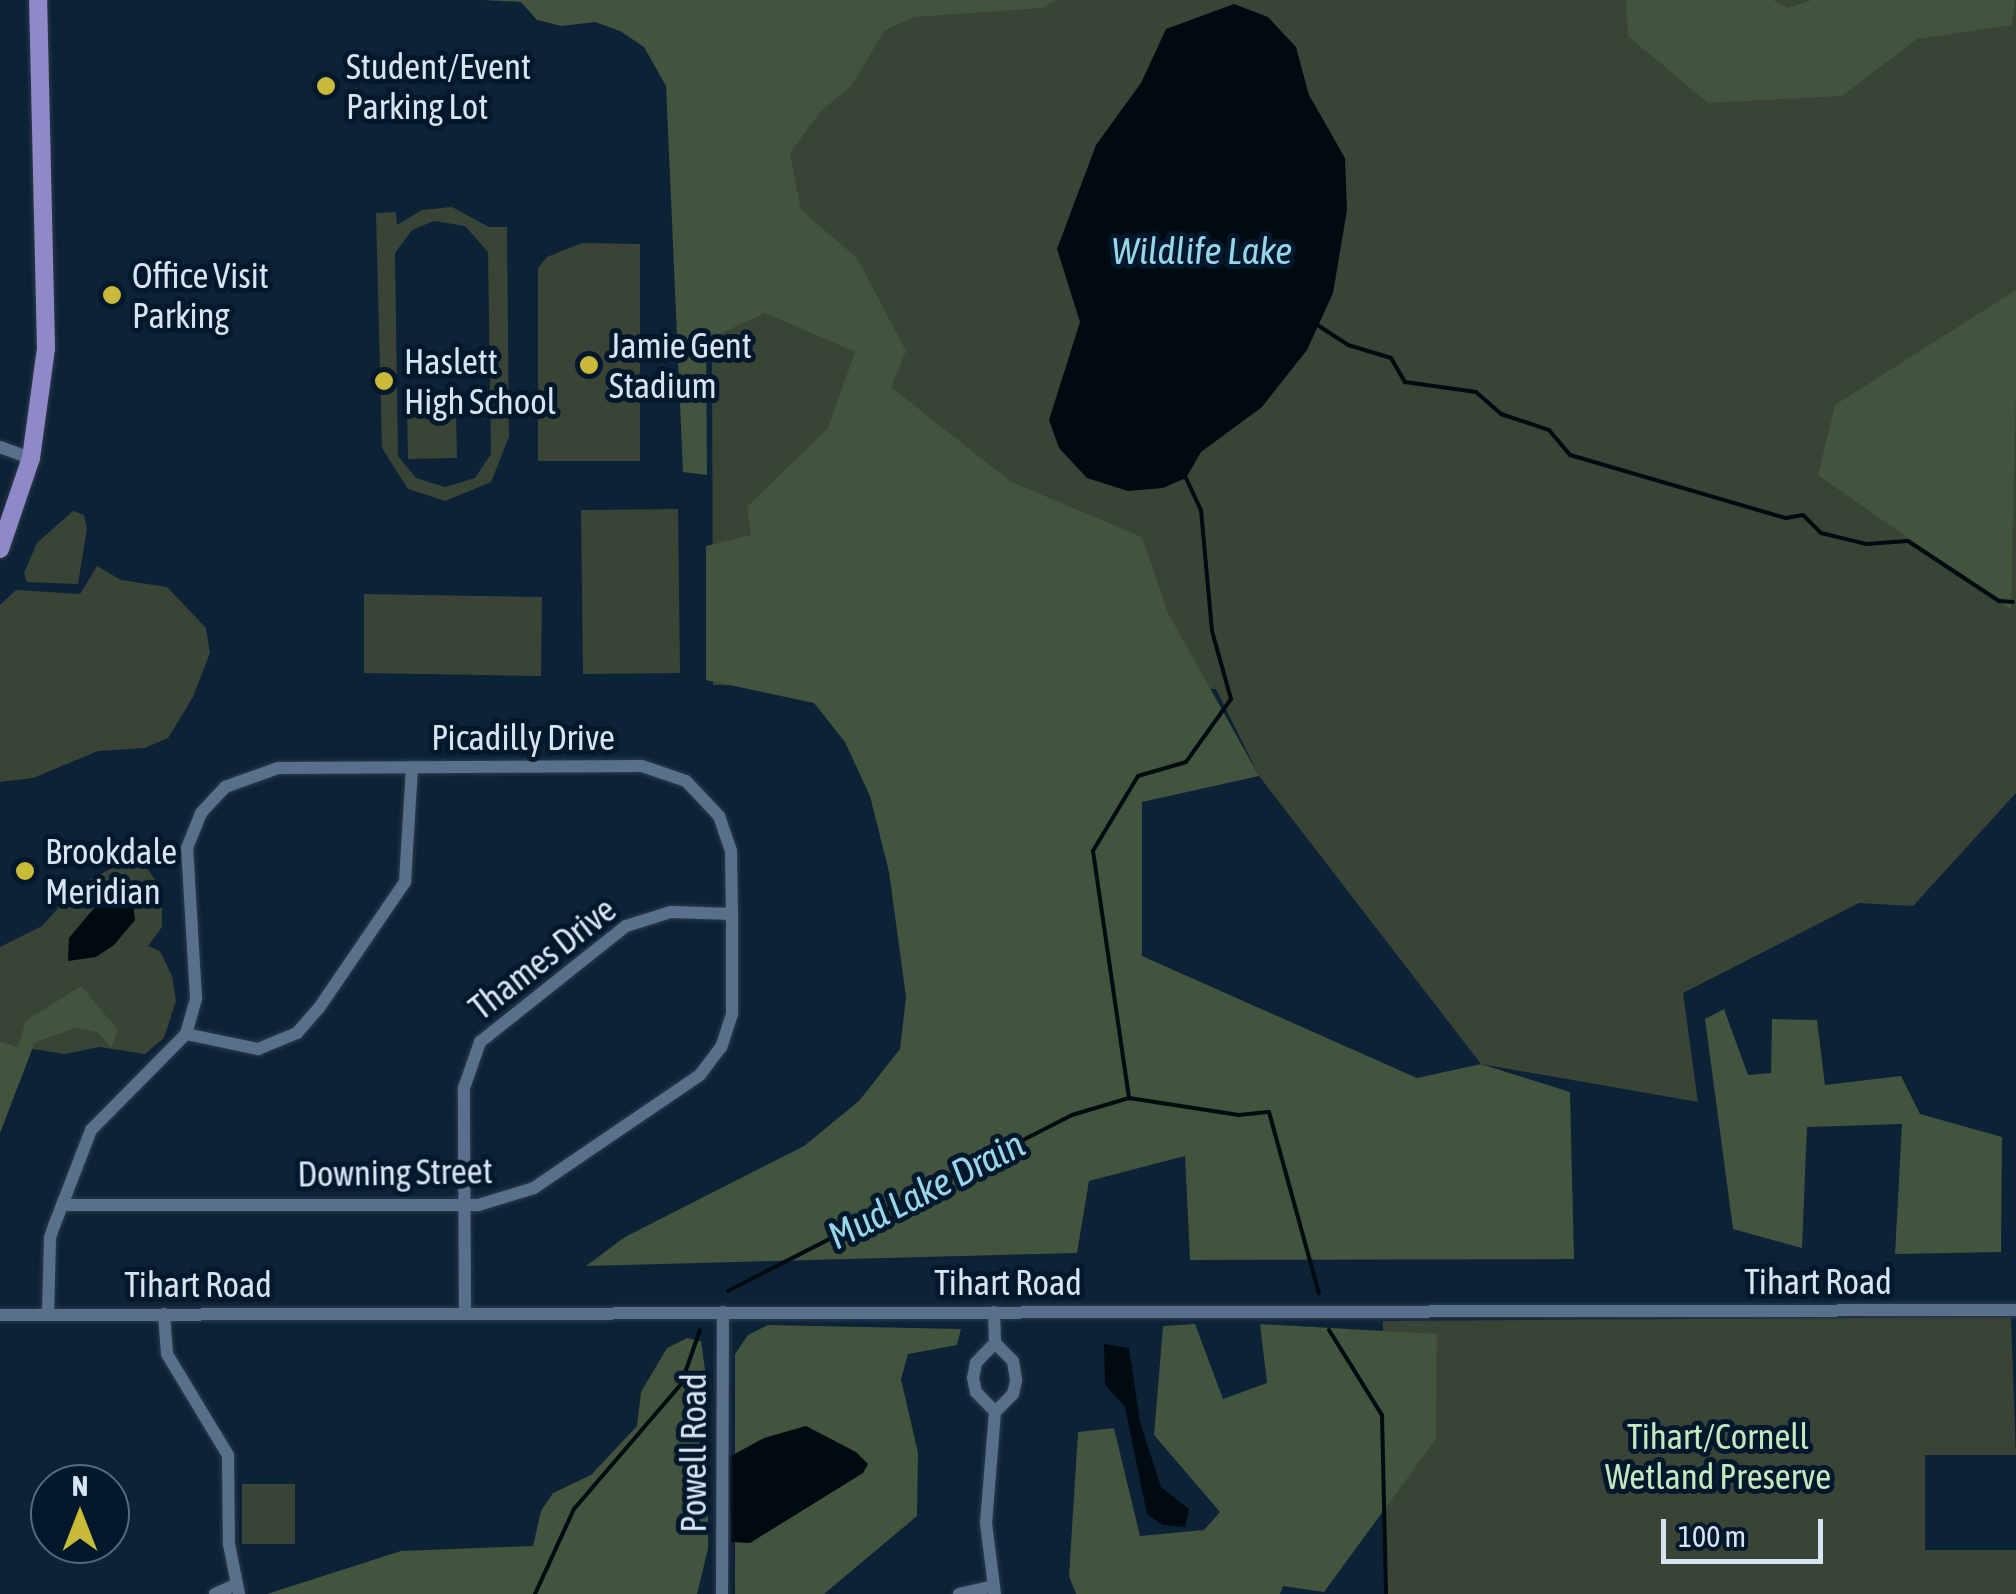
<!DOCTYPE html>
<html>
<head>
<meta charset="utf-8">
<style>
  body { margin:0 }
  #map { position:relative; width:2016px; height:1594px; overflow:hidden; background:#0c2237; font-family:"Asap Condensed",sans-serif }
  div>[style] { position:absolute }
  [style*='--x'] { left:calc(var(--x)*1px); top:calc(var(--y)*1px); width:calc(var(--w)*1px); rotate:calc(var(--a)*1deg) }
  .green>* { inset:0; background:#394437 }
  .forest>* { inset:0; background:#42533e }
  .water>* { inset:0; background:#000a10 }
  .stream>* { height:4px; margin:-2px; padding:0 2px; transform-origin:2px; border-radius:2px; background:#000a10 }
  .roads { filter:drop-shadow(0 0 2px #2f3a4c) drop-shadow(0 0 2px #2f3a4c) }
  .minor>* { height:12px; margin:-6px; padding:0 6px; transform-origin:6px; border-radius:6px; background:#587089 }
  .major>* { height:18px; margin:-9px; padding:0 9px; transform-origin:9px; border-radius:9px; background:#8f8ac7 }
  .dots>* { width:28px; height:28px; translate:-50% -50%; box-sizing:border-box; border:5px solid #03182c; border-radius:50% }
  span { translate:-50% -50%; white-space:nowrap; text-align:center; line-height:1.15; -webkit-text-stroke:10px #03182c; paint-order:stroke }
  .poi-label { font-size:35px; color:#d7e5f3 }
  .left { translate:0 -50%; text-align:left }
  .street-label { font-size:35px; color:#d7e5f3 }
  .park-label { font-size:35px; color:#c4e9bd }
  .water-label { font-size:38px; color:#96d7ea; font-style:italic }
  .north { position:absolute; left:30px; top:1464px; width:100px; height:100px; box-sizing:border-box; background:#03182c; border:2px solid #586a7c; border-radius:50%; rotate:0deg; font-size:28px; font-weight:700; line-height:40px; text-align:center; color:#d7e5f3 }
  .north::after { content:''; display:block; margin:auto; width:35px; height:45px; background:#c9ba3a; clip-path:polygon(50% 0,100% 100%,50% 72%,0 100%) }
  .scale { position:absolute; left:1661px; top:1519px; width:162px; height:45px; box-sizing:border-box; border:5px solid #d7e5f3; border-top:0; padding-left:12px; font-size:30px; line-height:35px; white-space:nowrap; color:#d7e5f3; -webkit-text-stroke:8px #03182c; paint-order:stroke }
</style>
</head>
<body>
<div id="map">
  <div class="green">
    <div style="clip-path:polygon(1056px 0,2016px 0,2016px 793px,1913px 906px,1859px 903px,1683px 993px,1698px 1102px,1481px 1064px,1259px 776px,1216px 689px,713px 685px,711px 4px)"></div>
    <div style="clip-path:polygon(evenodd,452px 207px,489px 227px,507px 227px,509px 437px,491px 482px,445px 501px,408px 489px,382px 448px,376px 213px,396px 212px,397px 225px,422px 210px,452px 207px,434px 221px,465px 226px,488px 252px,491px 454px,475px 478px,445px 487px,416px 478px,398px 456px,395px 253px,412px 230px,434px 221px)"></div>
    <div style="clip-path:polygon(582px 243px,640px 244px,640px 461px,538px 461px,538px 268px,547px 257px)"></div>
    <div style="clip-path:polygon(456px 409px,457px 458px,408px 459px,407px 410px)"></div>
    <div style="clip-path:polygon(678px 509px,680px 673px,583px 674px,581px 510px)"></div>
    <div style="clip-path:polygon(73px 511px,84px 515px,87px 528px,78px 584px,27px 582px,24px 573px,37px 543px)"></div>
    <div style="clip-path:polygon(97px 566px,121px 580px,167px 587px,206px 628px,210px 653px,193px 697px,168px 738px,145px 748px,98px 751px,33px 778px,0 782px,0 605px,16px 590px,80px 594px)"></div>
    <div style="clip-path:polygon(364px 594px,542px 597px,541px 676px,364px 673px)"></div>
    <div style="clip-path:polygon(123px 862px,143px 862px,162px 890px,162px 927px,148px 946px,160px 951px,172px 976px,176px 1001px,164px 1038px,145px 1054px,99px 1047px,65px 1054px,0 1044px,0 947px,42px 926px,78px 886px)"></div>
    <div style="clip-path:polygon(2011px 1317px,2016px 1455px,1925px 1455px,1925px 1550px,2016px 1550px,2016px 1594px,1384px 1594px,1383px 1321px)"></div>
    <div style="clip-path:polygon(242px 1484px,295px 1484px,295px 1544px,242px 1544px)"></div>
  </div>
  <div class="forest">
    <div style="clip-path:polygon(483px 0,1056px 0,1042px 8px,915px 17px,885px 30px,851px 86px,821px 111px,790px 153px,801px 210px,857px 258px,906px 351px,891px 387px,1011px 482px,1142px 537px,1168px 613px,1259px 776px,1142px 802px,1142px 956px,1417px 1078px,1481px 1064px,1570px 1092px,1574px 1259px,1190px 1260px,1185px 1156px,1089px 1181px,1077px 1253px,586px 1266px,625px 1237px,804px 1146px,859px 1101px,900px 1049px,906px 997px,889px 872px,870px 796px,845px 742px,814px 703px,706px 680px,706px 546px,751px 535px,747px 507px,828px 428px,855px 352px,765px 313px,706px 340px,707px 475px,683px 472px,666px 86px,644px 47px,620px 31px,595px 22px,562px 26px,537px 20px,521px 2px)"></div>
    <div style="clip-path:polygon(1626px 0,1773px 0,1788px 8px,1812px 0,2015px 0,2012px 25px,1917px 39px,1842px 96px,1708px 103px,1628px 36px)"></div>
    <div style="clip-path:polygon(2016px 290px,2016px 390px,2011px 610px,1818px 475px,1835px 405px)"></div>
    <div style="clip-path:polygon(81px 986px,118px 1030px,111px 1048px,98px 1032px,76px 1028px,35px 1042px,0 1133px,0 1042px,18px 1047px,26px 1021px)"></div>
    <div style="clip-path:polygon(1724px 1009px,1748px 1075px,1771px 1073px,1772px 1019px,1817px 1020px,1825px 1085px,1901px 1076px,1920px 1114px,2002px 1137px,2001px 1252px,1895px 1254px,1902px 1124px,1807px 1127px,1802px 1248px,1733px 1229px,1705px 1019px)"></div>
    <div style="clip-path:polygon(1195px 1324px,1223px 1399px,1267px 1383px,1260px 1324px,1437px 1334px,1436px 1439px,1324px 1592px,1283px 1586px,1280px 1594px,1076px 1594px,1069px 1576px,1078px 1432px,1114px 1428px,1140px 1536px,1204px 1530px,1220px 1512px,1154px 1435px,1163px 1326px)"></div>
    <div style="clip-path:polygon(768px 1325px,961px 1329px,957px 1345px,908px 1354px,901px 1379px,918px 1453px,917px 1516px,824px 1594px,735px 1594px,735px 1354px,748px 1335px)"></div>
    <div style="clip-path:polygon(687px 1338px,701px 1341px,708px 1391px,708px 1549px,697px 1594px,267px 1594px,401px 1551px,533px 1546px,541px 1511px,553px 1493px,591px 1475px,637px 1426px,641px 1392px,667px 1348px)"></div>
  </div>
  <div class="water">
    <div style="clip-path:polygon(1234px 4px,1268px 17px,1296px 47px,1309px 95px,1345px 158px,1347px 210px,1333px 293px,1307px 350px,1262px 407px,1201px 452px,1186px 478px,1163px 488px,1128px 491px,1087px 478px,1059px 448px,1049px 420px,1080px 322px,1057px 249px,1096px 145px,1141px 83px,1166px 29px)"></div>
    <div style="clip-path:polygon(131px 887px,135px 920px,114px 945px,96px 957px,68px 961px,69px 938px,84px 920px,101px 900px)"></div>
    <div style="clip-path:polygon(1104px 1344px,1129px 1348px,1140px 1422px,1161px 1487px,1189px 1509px,1185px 1527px,1163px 1525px,1147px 1514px,1125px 1407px,1105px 1385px)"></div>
    <div style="clip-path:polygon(806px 1426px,856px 1452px,868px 1464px,863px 1473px,750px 1543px,731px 1542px,729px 1457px,764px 1438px)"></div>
  </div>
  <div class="stream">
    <div style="--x:1319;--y:326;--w:35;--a:33"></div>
    <div style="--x:1348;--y:345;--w:45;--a:16.8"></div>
    <div style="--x:1391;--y:358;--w:28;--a:60"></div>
    <div style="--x:1405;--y:382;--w:72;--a:8"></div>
    <div style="--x:1476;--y:392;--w:33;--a:41"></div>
    <div style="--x:1501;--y:414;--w:51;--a:18.4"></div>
    <div style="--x:1549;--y:430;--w:33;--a:50"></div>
    <div style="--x:1570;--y:455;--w:225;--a:16.3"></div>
    <div style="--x:1786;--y:518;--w:17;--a:-10"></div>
    <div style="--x:1803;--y:515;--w:25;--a:45"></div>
    <div style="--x:1821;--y:533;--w:46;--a:13.7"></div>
    <div style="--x:1866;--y:544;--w:42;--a:-4.1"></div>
    <div style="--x:1908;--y:541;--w:109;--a:33.4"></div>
    <div style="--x:1999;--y:601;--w:14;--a:4"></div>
    <div style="--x:1186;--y:478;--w:35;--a:65"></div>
    <div style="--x:1201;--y:510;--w:121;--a:84.8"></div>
    <div style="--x:1212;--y:631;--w:71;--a:74.4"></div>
    <div style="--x:1231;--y:699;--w:77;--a:125.5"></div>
    <div style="--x:1186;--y:762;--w:50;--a:163.7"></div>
    <div style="--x:1138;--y:776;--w:87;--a:121"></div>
    <div style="--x:1093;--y:851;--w:250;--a:81.7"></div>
    <div style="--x:1129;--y:1098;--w:111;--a:8.8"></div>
    <div style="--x:1239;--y:1115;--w:30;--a:-6"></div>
    <div style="--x:1269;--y:1112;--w:188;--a:74.6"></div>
    <div style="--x:728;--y:1291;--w:386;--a:-27.1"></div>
    <div style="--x:1072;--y:1115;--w:59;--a:-16.6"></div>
    <div style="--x:1329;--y:1330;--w:100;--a:58.1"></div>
    <div style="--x:1382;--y:1415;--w:179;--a:88.7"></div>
    <div style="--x:535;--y:1594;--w:94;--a:-65.4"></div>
    <div style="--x:574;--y:1509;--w:165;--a:-49.4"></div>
    <div style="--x:681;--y:1384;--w:57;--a:-70.6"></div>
  </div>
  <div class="roads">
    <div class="minor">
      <div style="--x:0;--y:447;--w:33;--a:20"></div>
      <div style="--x:186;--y:1034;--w:74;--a:11.8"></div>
      <div style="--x:258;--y:1049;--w:42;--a:-22.3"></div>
      <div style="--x:297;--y:1033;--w:33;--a:-49"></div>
      <div style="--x:319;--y:1008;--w:153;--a:-55.7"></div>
      <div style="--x:405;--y:882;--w:115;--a:-86.5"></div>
      <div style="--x:465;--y:1312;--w:224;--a:-90.3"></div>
      <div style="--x:464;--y:1088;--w:49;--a:-70.8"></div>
      <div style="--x:480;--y:1042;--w:186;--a:-38.5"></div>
      <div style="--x:626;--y:926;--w:47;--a:-17.3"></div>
      <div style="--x:671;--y:912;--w:61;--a:1.9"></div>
      <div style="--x:994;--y:1312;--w:31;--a:88"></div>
      <div style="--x:995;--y:1343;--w:28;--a:134"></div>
      <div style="--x:976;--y:1363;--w:15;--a:101"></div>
      <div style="--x:973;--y:1378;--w:14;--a:78"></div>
      <div style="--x:976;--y:1392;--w:28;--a:46"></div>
      <div style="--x:164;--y:1314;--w:40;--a:85.7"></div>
      <div style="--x:167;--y:1354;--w:118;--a:58.9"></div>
      <div style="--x:228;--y:1455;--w:89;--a:89.4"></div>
      <div style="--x:229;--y:1544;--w:51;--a:78.7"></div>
      <div style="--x:0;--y:1315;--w:2016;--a:-0.14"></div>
      <div style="--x:48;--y:1315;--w:77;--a:-88.5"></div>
      <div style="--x:50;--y:1238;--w:13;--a:-72"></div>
      <div style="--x:54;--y:1226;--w:103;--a:-68.9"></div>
      <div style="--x:91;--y:1130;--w:135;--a:-45.3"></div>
      <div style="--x:186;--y:1034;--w:37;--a:-74"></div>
      <div style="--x:196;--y:998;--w:150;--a:-93.4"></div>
      <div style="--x:187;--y:848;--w:38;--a:-68"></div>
      <div style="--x:201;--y:813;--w:35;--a:-47"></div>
      <div style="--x:225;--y:787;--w:56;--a:-19.7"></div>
      <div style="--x:278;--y:768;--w:364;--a:-0.3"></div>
      <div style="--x:642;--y:766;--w:46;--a:18.8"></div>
      <div style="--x:686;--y:781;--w:48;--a:46.7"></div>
      <div style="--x:719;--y:816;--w:37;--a:71"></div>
      <div style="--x:731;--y:851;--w:63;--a:89.1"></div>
      <div style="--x:732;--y:914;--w:100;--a:90"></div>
      <div style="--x:732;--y:1014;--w:35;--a:108"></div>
      <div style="--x:721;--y:1047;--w:35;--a:127"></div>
      <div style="--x:700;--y:1075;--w:201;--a:145.8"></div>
      <div style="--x:534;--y:1188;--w:59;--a:163.1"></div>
      <div style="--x:478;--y:1205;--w:416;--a:180"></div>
      <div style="--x:995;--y:1343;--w:25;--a:45"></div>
      <div style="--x:1013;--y:1361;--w:20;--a:81"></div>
      <div style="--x:1016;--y:1381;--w:13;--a:103"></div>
      <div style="--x:1013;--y:1394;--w:25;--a:135"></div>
      <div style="--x:995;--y:1412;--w:111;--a:94.6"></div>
      <div style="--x:986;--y:1523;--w:72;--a:82.8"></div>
      <div style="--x:215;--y:1594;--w:24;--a:-24"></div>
      <div style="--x:722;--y:1594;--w:282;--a:-89.8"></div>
      <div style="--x:959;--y:1594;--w:35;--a:-13"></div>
    </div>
    <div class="major">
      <div style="--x:0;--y:549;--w:96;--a:-71.2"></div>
      <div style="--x:31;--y:458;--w:111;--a:-82.2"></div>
      <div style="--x:46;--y:348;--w:348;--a:-91.3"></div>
    </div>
  </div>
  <div class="dots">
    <div style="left:326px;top:86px;background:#c9ba3a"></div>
    <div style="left:112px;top:295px;background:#c9ba3a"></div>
    <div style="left:589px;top:365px;background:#c9ba3a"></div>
    <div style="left:384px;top:381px;background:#c9ba3a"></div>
    <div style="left:25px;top:871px;background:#c9ba3a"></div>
  </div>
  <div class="poi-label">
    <span class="left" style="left:346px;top:86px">Student/Event<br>Parking Lot</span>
    <span class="left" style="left:132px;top:295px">Office Visit<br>Parking</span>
    <span class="left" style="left:609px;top:365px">Jamie Gent<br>Stadium</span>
    <span class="left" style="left:404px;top:381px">Haslett<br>High School</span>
    <span class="left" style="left:45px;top:871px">Brookdale<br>Meridian</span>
  </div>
  <div class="street-label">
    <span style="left:523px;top:737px">Picadilly Drive</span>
    <span style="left:542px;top:958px;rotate:-38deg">Thames Drive</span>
    <span style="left:395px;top:1172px;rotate:-1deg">Downing Street</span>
    <span style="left:1818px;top:1281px">Tihart Road</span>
    <span style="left:1008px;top:1282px">Tihart Road</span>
    <span style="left:198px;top:1284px">Tihart Road</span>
    <span style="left:693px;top:1453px;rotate:-90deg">Powell Road</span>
  </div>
  <div class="park-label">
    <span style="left:1718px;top:1456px">Tihart/Cornell<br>Wetland Preserve</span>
  </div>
  <div class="water-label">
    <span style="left:1202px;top:251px">Wildlife Lake</span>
    <span style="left:926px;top:1190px;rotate:-27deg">Mud Lake Drain</span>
  </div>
  <div class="north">N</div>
  <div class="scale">100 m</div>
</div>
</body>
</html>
